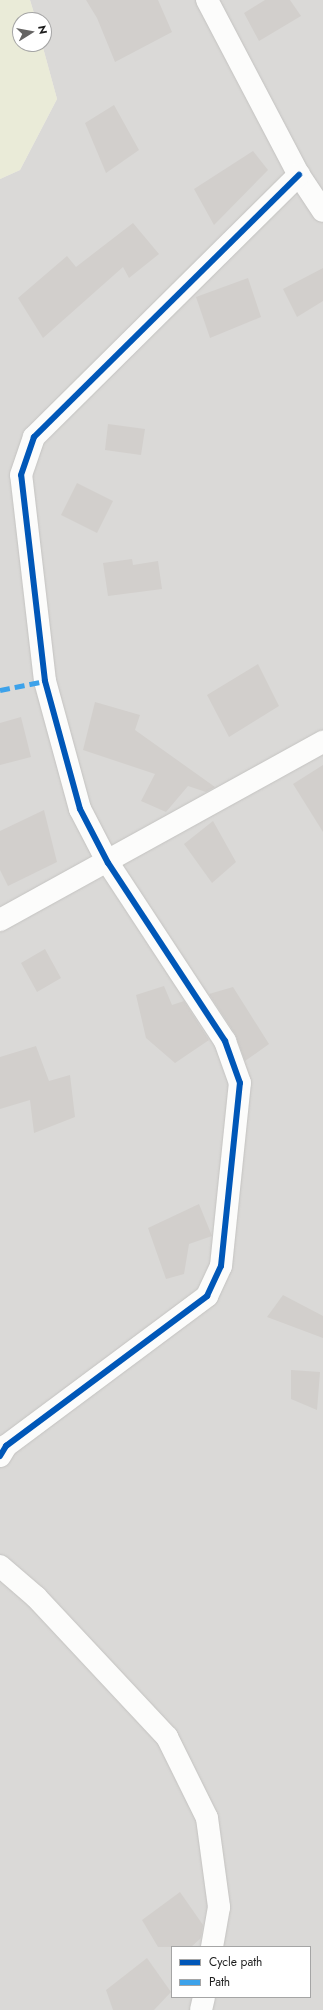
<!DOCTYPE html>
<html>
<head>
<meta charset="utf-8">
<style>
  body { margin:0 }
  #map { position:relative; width:323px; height:2010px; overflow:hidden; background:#ebe9e5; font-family:Jost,sans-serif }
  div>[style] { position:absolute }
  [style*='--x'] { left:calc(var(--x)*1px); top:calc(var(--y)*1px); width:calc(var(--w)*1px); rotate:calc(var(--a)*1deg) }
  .residential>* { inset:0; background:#dad9d7 }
  .farmland>* { inset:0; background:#eaebd8 }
  .building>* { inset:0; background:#d2cfcc }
  .roads { filter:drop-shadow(0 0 1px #c4c3c1) drop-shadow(0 0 1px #c4c3c1) }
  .street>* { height:22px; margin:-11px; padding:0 11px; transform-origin:11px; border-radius:11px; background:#fcfcfb }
  .quiet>* { height:5px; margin-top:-2.5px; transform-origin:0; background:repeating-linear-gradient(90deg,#3da2ea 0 10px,transparent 0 15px) }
  .cycleway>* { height:6px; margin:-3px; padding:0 3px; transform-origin:3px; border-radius:3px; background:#0057b8 }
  span { translate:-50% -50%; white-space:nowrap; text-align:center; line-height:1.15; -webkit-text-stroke:3.5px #fff; paint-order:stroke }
  .legend { position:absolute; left:171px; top:1946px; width:140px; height:52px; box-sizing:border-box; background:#fff; border:1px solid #a5a5a5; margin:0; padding:5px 7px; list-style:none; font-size:12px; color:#1d1d1d }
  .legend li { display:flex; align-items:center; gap:8px; height:20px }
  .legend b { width:20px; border:1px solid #a5a5a5 }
  .north { position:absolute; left:12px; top:12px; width:40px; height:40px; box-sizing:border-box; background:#fff; border:1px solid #a5a5a5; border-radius:50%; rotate:79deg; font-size:11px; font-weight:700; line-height:16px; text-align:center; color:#1d1d1d }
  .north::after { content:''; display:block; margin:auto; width:14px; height:18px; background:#656463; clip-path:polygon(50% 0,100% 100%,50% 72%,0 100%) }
</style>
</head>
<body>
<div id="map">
  <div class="residential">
    <div style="clip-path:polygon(evenodd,30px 0,323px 0,323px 2010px,0 2010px,0 179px,20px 170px,57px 99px,42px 44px,44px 20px,36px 20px,30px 0,172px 1947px,310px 1947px,310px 1997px,172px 1997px,172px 1947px)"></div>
  </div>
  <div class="farmland">
    <div style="clip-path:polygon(0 0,30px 0,36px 20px,20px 20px,20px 44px,42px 44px,57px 99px,20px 170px,0 179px)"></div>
  </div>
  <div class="building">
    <div style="clip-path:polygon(86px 0,158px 0,172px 32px,115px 62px,97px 18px)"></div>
    <div style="clip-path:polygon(265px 0,290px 0,301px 16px,259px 41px,244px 13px)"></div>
    <div style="clip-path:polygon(114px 105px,139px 150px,106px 173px,85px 123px)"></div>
    <div style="clip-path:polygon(253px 151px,268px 170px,214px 225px,194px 189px)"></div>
    <div style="clip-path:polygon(133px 223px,159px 254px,129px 278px,123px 267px,43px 338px,18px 298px,67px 256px,76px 267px)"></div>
    <div style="clip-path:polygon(323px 268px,323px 301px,297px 317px,283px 289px)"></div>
    <div style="clip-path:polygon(248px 278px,261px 317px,210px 338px,196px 297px)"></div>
    <div style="clip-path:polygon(108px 424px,145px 429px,141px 455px,105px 450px)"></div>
    <div style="clip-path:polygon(77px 483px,113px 501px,97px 533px,61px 515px)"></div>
    <div style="clip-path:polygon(132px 559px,133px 565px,158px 561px,162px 589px,108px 596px,103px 563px)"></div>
    <div style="clip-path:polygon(258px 664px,279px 706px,229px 737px,207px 695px)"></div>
    <div style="clip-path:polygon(95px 702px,140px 715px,135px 730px,215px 787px,206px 792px,188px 786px,166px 812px,141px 801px,155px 774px,83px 750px)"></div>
    <div style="clip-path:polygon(21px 717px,31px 757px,0 765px,0 723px)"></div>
    <div style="clip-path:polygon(323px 765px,323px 832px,293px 784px)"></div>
    <div style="clip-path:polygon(44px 810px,57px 862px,8px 886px,0 870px,0 831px)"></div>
    <div style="clip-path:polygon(213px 821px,236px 862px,212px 883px,184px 844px)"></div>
    <div style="clip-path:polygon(45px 949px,61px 978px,37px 992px,21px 963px)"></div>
    <div style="clip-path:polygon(164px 986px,172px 1005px,184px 1001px,209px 1040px,175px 1063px,146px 1038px,136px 995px)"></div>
    <div style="clip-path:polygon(233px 987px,269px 1044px,245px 1061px,235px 1034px,209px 994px)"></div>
    <div style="clip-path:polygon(36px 1046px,49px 1081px,70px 1075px,75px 1117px,34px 1133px,30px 1100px,0 1109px,0 1057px)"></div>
    <div style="clip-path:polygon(199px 1204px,212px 1236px,189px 1244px,184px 1274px,166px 1279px,148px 1228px)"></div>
    <div style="clip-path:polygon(283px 1295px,323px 1316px,323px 1338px,267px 1317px)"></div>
    <div style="clip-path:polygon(291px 1370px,320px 1372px,317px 1410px,291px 1399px)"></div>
    <div style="clip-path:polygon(180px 1892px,203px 1925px,201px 1938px,191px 1947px,158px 1947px,142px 1920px)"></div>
    <div style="clip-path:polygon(147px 1958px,171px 1992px,154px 2010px,113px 2010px,106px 1990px)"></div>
  </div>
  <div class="roads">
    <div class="street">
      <div style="--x:207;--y:0;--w:198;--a:62.3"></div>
      <div style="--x:299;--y:175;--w:43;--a:56.3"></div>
      <div style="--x:0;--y:920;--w:369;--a:-28.9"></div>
      <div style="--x:0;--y:1456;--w:12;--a:-59"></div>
      <div style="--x:6;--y:1446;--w:251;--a:-36.7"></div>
      <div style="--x:207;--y:1296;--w:33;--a:-65"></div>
      <div style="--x:221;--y:1266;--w:184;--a:-84.1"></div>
      <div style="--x:240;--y:1083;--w:45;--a:-109.7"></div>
      <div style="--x:225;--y:1041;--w:213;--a:-123.3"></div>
      <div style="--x:108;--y:863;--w:61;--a:-117.4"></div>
      <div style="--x:80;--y:809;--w:133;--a:-105.3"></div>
      <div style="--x:45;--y:681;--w:207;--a:-96.6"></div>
      <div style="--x:21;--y:475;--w:40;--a:-71.1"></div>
      <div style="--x:34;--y:437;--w:373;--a:-44.7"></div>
      <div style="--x:0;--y:1566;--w:48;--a:40.7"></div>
      <div style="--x:36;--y:1597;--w:192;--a:46.9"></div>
      <div style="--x:167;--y:1737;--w:90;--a:63.7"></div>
      <div style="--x:207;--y:1818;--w:90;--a:82.3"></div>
      <div style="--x:219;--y:1907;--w:41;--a:99.9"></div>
      <div style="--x:201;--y:2010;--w:13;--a:-77"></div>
    </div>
  </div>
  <div class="quiet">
    <div style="--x:0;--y:690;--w:46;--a:-11.3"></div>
  </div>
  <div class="cycleway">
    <div style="--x:0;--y:1456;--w:12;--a:-59"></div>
    <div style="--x:6;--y:1446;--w:251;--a:-36.7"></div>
    <div style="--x:207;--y:1296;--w:33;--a:-65"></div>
    <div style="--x:221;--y:1266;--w:184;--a:-84.1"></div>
    <div style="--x:240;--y:1083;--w:45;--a:-109.7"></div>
    <div style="--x:225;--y:1041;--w:213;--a:-123.3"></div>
    <div style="--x:108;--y:863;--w:61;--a:-117.4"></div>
    <div style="--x:80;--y:809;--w:133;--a:-105.3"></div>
    <div style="--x:45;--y:681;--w:207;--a:-96.6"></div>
    <div style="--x:21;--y:475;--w:40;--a:-71.1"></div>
    <div style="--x:34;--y:437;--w:373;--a:-44.7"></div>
  </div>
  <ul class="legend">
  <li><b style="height:5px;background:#0057b8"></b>Cycle path</li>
  <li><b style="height:5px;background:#3da2ea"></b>Path</li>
  </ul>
  <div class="north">N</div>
</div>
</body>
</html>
